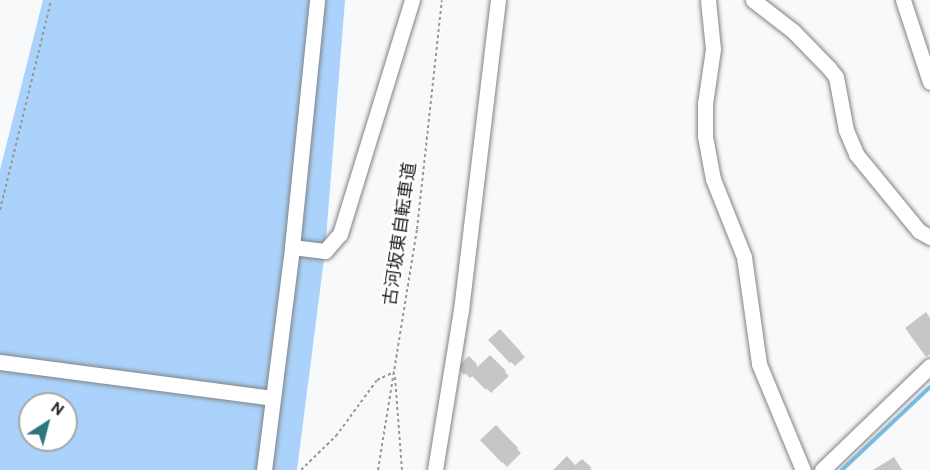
<!DOCTYPE html>
<html>
<head>
<meta charset="utf-8">
<style>
  body { margin:0 }
  #map { position:relative; width:930px; height:470px; overflow:hidden; background:#f7f9fb; font-family:Cabin,"Noto Sans JP",sans-serif }
  div>[style] { position:absolute }
  [style*='--x'] { left:calc(var(--x)*1px); top:calc(var(--y)*1px); width:calc(var(--w)*1px); rotate:calc(var(--a)*1deg) }
  .green>* { inset:0; background:#aad2fa }
  .shadow>* { inset:0; background:#0003 }
  .stream>* { height:4px; margin:-2px; padding:0 2px; transform-origin:2px; border-radius:2px; background:#7bbae1 }
  .building>* { inset:0; background:#c5c6c8 }
  .path>* { height:2px; margin-top:-1px; transform-origin:0; background:repeating-linear-gradient(90deg,#97989a 0 3px,transparent 0 6px) }
  .roads { filter:drop-shadow(0 0 2px #818284) drop-shadow(0 0 2px #818284) }
  .minor>* { height:15px; margin:-7.5px; padding:0 7.5px; transform-origin:7.5px; border-radius:7.5px; background:#fff }
  span { translate:-50% -50%; white-space:nowrap; text-align:center; line-height:1.15; -webkit-text-stroke:5px #fff; paint-order:stroke }
  .street-label { font-size:18px; color:#222324 }
  .north { position:absolute; left:18px; top:392px; width:60px; height:60px; box-sizing:border-box; background:#fff; border:2px solid #a7a7a7; border-radius:50%; rotate:36deg; font-size:16px; font-weight:700; line-height:24px; text-align:center; color:#222324 }
  .north::after { content:''; display:block; margin:auto; width:21px; height:27px; background:#2d757f; clip-path:polygon(50% 0,100% 100%,50% 72%,0 100%) }
</style>
</head>
<body>
<div id="map">
  <div class="green">
    <div style="clip-path:polygon(evenodd,43px 0,345px 0,325px 251px,297px 470px,0 470px,0 170px,43px 0,30px 404px,66px 404px,66px 440px,30px 440px,30px 404px)"></div>
  </div>
  <div class="shadow">
    <div style="clip-path:polygon(500px 331px,525px 357px,515px 366px,490px 340px)"></div>
    <div style="clip-path:polygon(490px 357px,509px 376px,491px 393px,474px 375px,470px 378px,459px 367px,469px 358px,479px 368px)"></div>
    <div style="clip-path:polygon(496px 427px,521px 453px,507px 467px,482px 440px)"></div>
    <div style="clip-path:polygon(567px 458px,575px 467px,582px 461px,592px 470px,555px 470px)"></div>
  </div>
  <div class="stream">
    <div style="--x:842;--y:470;--w:121;--a:-43.3"></div>
  </div>
  <div class="building">
    <div style="clip-path:polygon(926px 312px,930px 318px,930px 354px,926px 357px,905px 328px)"></div>
    <div style="clip-path:polygon(500px 329px,521px 352px,510px 363px,488px 340px)"></div>
    <div style="clip-path:polygon(490px 355px,506px 371px,486px 390px,470px 374px)"></div>
    <div style="clip-path:polygon(469px 356px,477px 364px,464px 375px,457px 367px)"></div>
    <div style="clip-path:polygon(496px 425px,518px 448px,502px 463px,480px 440px)"></div>
    <div style="clip-path:polygon(567px 456px,575px 465px,582px 459px,592px 468px,553px 470px)"></div>
    <div style="clip-path:polygon(894px 457px,902px 470px,873px 470px)"></div>
  </div>
  <div class="path">
    <div style="--x:0;--y:210;--w:216;--a:-76.3"></div>
    <div style="--x:395;--y:377;--w:93;--a:85.7"></div>
    <div style="--x:301;--y:470;--w:49;--a:-44.2"></div>
    <div style="--x:336;--y:436;--w:69;--a:-53.8"></div>
    <div style="--x:377;--y:380;--w:19;--a:-25"></div>
    <div style="--x:378;--y:470;--w:244;--a:-80.8"></div>
    <div style="--x:417;--y:229;--w:230;--a:-83.8"></div>
  </div>
  <div class="roads">
    <div class="minor">
      <div style="--x:708;--y:0;--w:49;--a:84.2"></div>
      <div style="--x:713;--y:49;--w:56;--a:98.3"></div>
      <div style="--x:705;--y:104;--w:32;--a:90"></div>
      <div style="--x:705;--y:136;--w:44;--a:79.5"></div>
      <div style="--x:713;--y:179;--w:84;--a:68.3"></div>
      <div style="--x:744;--y:257;--w:108;--a:82"></div>
      <div style="--x:759;--y:364;--w:115;--a:67.5"></div>
      <div style="--x:753;--y:0;--w:51;--a:37.8"></div>
      <div style="--x:793;--y:31;--w:52;--a:45.8"></div>
      <div style="--x:829;--y:68;--w:11;--a:52"></div>
      <div style="--x:836;--y:77;--w:54;--a:79.3"></div>
      <div style="--x:846;--y:130;--w:26;--a:67"></div>
      <div style="--x:856;--y:154;--w:99;--a:50.7"></div>
      <div style="--x:919;--y:231;--w:13;--a:29"></div>
      <div style="--x:903;--y:0;--w:86;--a:71.8"></div>
      <div style="--x:292;--y:247;--w:33;--a:7"></div>
      <div style="--x:325;--y:251;--w:23;--a:-49"></div>
      <div style="--x:340;--y:234;--w:245;--a:-72.9"></div>
      <div style="--x:0;--y:362;--w:275;--a:7.5"></div>
      <div style="--x:264;--y:470;--w:225;--a:-82.8"></div>
      <div style="--x:292;--y:247;--w:248;--a:-84.2"></div>
      <div style="--x:435;--y:470;--w:162;--a:-80.8"></div>
      <div style="--x:461;--y:310;--w:312;--a:-83.2"></div>
      <div style="--x:822;--y:470;--w:150;--a:-43.9"></div>
    </div>
  </div>
  <div class="street-label">
    <span style="left:400px;top:234px;rotate:-82deg">古河坂東自転車道</span>
  </div>
  <div class="north">N</div>
</div>
</body>
</html>
